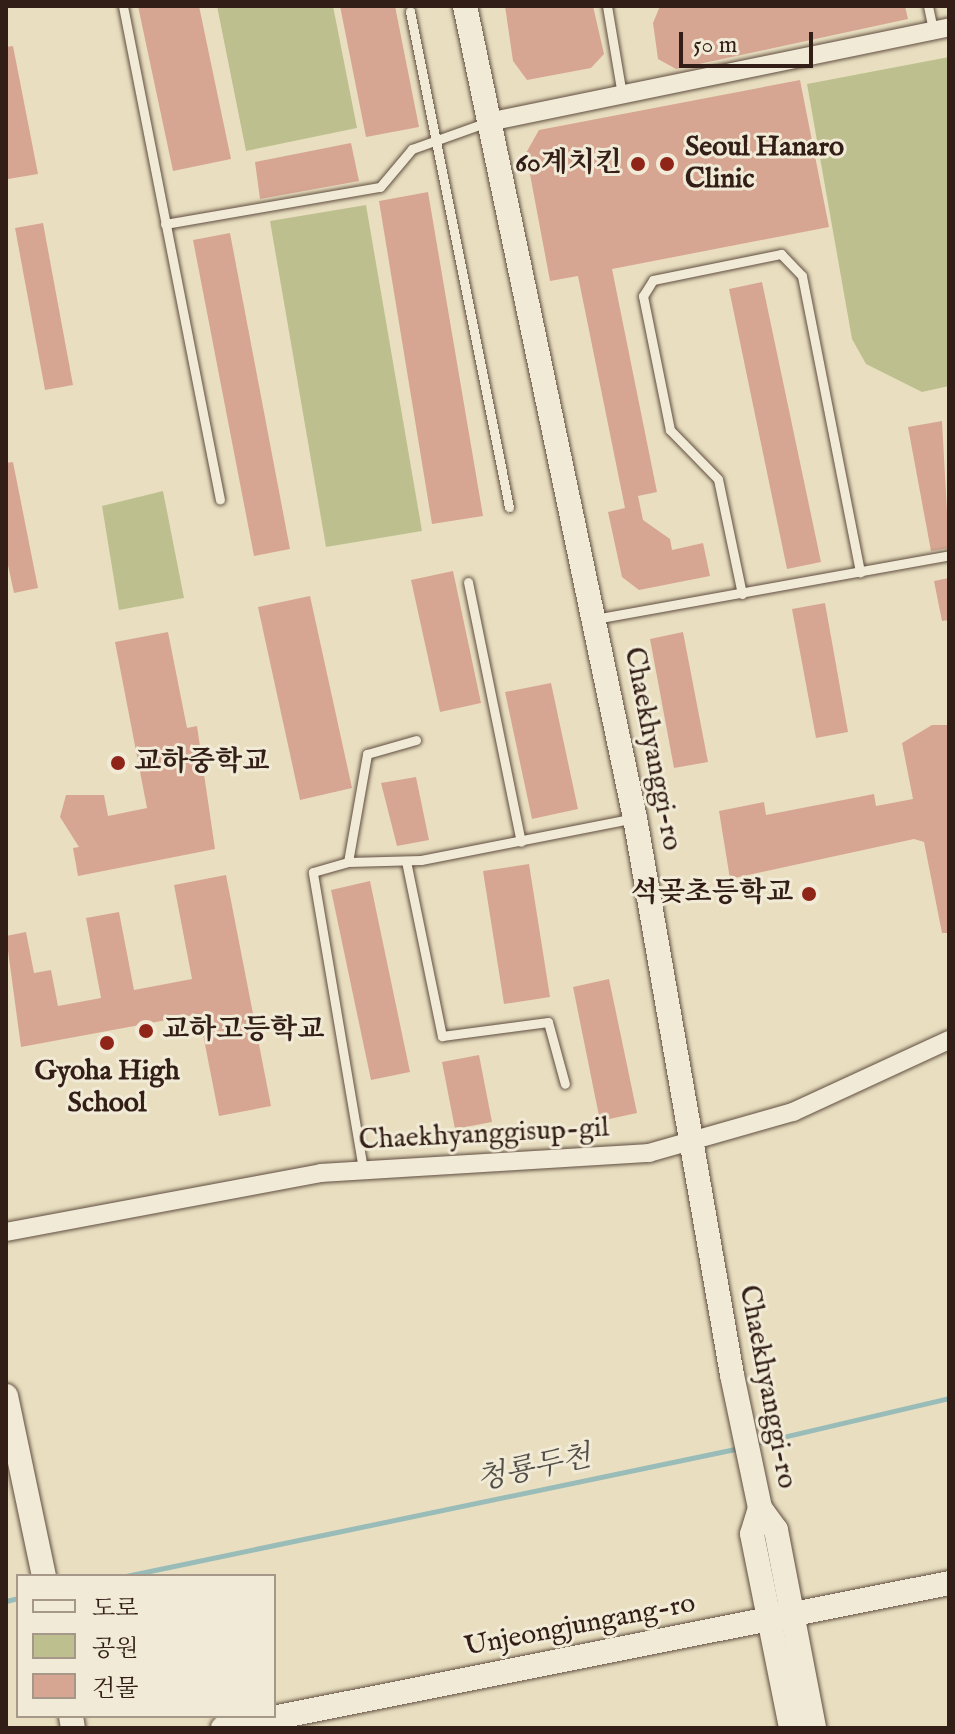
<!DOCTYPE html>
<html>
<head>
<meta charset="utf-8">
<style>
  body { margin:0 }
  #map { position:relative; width:955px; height:1734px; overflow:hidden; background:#e9dfc0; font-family:"IM FELL English","Noto Serif KR",serif }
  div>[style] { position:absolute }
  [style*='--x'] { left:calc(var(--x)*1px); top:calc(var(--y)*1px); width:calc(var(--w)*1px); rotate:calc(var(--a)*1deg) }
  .green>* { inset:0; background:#bdc08e }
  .stream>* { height:5px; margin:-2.5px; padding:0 2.5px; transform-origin:2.5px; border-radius:2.5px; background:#99bcb8 }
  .building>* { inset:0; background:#d7a693 }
  .roads { filter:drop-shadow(0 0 2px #604e40) drop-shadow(0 0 2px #604e40) }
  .lane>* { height:9px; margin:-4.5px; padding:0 4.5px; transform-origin:4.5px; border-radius:4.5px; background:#f1ead6 }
  .street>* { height:18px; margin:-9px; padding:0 9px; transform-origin:9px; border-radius:9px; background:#f1ead6 }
  .secondary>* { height:24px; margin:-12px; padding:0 12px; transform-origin:12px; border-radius:12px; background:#f1ead6 }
  .dots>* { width:22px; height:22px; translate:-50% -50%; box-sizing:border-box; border:4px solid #f1ead6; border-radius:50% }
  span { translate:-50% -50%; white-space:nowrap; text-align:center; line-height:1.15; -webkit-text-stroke:6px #f1ead6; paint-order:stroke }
  .poi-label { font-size:28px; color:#321e16; font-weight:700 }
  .left { translate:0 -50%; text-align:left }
  .right { translate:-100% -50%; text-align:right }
  .street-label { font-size:28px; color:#321e16 }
  .water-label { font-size:30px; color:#514d47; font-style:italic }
  .frame { position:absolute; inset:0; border:8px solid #321e16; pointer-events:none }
  .legend { position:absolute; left:16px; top:1574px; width:260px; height:144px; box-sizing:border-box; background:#f1ead6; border:2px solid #a59889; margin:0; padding:10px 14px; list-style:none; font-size:24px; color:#321e16 }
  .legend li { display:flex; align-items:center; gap:16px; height:40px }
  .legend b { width:40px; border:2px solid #a59889 }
  .scale { position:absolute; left:679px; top:32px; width:134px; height:36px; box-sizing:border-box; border:4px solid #321e16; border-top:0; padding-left:10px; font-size:24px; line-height:28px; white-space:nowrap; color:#321e16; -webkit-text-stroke:6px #f1ead6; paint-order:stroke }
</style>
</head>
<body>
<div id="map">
  <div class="green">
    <div style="clip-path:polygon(217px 6px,333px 6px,357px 128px,246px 151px)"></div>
    <div style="clip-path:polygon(949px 57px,949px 386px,922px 392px,866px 364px,852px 339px,807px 84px)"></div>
    <div style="clip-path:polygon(366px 205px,422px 531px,326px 547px,270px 221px)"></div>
    <div style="clip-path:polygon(163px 491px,184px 598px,119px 610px,102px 506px)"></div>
  </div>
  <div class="stream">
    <div style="--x:753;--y:1444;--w:201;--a:-13.2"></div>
    <div style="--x:126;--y:1576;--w:627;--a:-11.78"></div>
    <div style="--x:6;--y:1601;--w:12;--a:-14"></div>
  </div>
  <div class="building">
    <div style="clip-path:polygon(138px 6px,199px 6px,231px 159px,173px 171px)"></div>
    <div style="clip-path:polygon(340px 6px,395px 6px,419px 127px,366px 137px)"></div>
    <div style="clip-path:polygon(505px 6px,593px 6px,604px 54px,591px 68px,527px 80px,513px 61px)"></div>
    <div style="clip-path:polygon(660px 6px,905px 6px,908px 19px,676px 69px,658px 59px,653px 23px)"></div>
    <div style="clip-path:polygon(13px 46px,38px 174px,8px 179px,6px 47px)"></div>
    <div style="clip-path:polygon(800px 80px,829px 227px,612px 269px,657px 492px,638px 496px,643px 520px,670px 539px,672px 550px,703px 543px,710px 576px,639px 590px,622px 577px,608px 512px,625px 508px,578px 276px,550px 281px,526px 153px,539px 130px)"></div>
    <div style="clip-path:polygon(351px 143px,359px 181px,260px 199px,255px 162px)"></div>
    <div style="clip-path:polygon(428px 192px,483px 516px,432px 524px,379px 201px)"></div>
    <div style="clip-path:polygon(43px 223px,73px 385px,45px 390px,15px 228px)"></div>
    <div style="clip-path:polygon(230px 233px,290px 549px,254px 556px,193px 240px)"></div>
    <div style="clip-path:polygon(762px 282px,821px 562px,787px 569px,729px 289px)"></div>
    <div style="clip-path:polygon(942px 421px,949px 548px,931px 551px,908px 427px)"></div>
    <div style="clip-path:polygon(13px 462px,38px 588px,14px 593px,6px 556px,6px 463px)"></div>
    <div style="clip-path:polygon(453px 571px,481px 703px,440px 712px,411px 580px)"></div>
    <div style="clip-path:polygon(949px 578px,949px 620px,942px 621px,934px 581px)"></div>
    <div style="clip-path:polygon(310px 596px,352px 788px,300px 800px,258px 607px)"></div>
    <div style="clip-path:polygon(825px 603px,848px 732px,816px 738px,792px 609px)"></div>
    <div style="clip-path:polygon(168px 632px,187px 728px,197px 726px,215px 849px,78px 876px,73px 848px,79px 847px,60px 817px,66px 795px,104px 795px,108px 816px,147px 808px,115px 642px)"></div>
    <div style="clip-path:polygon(683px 632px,708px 762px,674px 768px,650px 639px)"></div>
    <div style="clip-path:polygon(551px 683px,578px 809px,532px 819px,505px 692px)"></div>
    <div style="clip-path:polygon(932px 725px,949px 725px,949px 933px,942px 933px,924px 842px,914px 839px,730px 879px,719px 811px,764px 802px,766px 815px,874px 794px,876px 806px,913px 799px,902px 743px)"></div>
    <div style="clip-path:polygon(416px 777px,429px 840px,397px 846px,381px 783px)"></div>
    <div style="clip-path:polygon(529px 864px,550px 997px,504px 1004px,483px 871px)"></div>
    <div style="clip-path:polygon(226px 875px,271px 1106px,219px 1116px,199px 1014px,21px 1047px,6px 936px,26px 932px,34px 973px,51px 970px,58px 1006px,101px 998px,86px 918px,119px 912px,134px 990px,192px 979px,174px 885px)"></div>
    <div style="clip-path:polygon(370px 881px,410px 1072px,371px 1080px,331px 890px)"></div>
    <div style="clip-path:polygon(609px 979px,637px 1113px,600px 1121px,573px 987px)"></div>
    <div style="clip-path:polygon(479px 1055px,492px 1122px,455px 1129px,442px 1062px)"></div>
  </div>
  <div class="roads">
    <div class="lane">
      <div style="--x:123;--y:6;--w:503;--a:78.89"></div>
      <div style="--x:607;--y:6;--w:90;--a:80.4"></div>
      <div style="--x:928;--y:6;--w:25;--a:78"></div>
      <div style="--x:410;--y:11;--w:506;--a:78.71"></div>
      <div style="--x:165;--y:224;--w:218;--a:-9.8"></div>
      <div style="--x:380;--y:187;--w:50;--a:-49.9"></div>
      <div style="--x:412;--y:149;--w:81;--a:-19.6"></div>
      <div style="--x:468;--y:582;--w:265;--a:78.5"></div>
      <div style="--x:742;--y:594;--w:117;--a:-101.8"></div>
      <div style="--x:718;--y:479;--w:69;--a:-134.4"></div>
      <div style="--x:670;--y:430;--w:137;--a:-101.4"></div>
      <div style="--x:643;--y:296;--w:19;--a:-58"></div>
      <div style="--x:653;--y:280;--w:131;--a:-11.5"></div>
      <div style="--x:781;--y:254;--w:30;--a:46"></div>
      <div style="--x:802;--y:276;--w:302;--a:78.9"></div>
      <div style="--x:595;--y:619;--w:360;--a:-10.2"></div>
      <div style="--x:406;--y:861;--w:179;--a:78.4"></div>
      <div style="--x:442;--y:1036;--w:107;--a:-7.5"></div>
      <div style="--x:548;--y:1022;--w:64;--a:74.7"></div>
      <div style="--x:348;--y:862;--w:110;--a:-80"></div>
      <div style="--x:367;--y:754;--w:51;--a:-15.9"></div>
      <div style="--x:363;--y:1169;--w:301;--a:-99.6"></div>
      <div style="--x:313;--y:872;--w:36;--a:-16"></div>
      <div style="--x:348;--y:862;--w:73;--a:-1.6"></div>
      <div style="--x:421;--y:860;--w:218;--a:-11.1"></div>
    </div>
    <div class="street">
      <div style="--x:488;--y:122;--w:471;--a:-11.6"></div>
      <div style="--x:6;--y:1232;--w:320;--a:-10.6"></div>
      <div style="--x:321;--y:1173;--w:329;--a:-3.5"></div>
      <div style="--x:649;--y:1153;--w:150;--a:-15.9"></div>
      <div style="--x:793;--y:1112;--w:172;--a:-24.8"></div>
    </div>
    <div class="secondary">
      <div style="--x:465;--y:6;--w:830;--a:78.18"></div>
      <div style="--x:635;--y:818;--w:565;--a:80.12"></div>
      <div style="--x:732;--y:1375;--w:136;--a:78.1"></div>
      <div style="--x:760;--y:1508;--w:27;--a:54"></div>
      <div style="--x:776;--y:1530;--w:202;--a:79.1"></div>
      <div style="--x:6;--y:1396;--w:184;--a:78.1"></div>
      <div style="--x:760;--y:1508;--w:27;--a:107"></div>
      <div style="--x:752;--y:1534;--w:198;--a:78.6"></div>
      <div style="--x:71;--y:1716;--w:12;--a:81"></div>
      <div style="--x:223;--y:1728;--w:740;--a:-11.29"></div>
    </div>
  </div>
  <div class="dots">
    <div style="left:638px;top:164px;background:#8f2418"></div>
    <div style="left:667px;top:164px;background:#8f2418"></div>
    <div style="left:118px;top:763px;background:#8f2418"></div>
    <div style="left:809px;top:894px;background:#8f2418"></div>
    <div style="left:146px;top:1031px;background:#8f2418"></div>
    <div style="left:107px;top:1043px;background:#8f2418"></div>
  </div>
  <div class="poi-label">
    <span class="left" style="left:685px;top:164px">Seoul Hanaro<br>Clinic</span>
    <span class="right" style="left:622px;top:164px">60계치킨</span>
    <span class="left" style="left:134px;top:763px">교하중학교</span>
    <span class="right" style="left:793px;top:894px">석곶초등학교</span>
    <span class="left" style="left:162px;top:1031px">교하고등학교</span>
    <span style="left:107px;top:1088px">Gyoha High<br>School</span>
  </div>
  <div class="street-label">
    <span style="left:652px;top:749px;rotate:79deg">Chaekhyanggi-ro</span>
    <span style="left:484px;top:1135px;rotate:-3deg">Chaekhyanggisup-gil</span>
    <span style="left:767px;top:1387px;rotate:79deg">Chaekhyanggi-ro</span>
    <span style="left:580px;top:1626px;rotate:-11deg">Unjeongjungang-ro</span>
  </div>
  <div class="water-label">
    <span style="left:534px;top:1469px;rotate:-12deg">청룡두천</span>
  </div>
  <div class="frame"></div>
  <ul class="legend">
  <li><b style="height:10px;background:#f1ead6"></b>도로</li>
  <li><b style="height:22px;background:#bdc08e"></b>공원</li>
  <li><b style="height:22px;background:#d7a693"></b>건물</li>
  </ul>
  <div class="scale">50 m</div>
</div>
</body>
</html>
